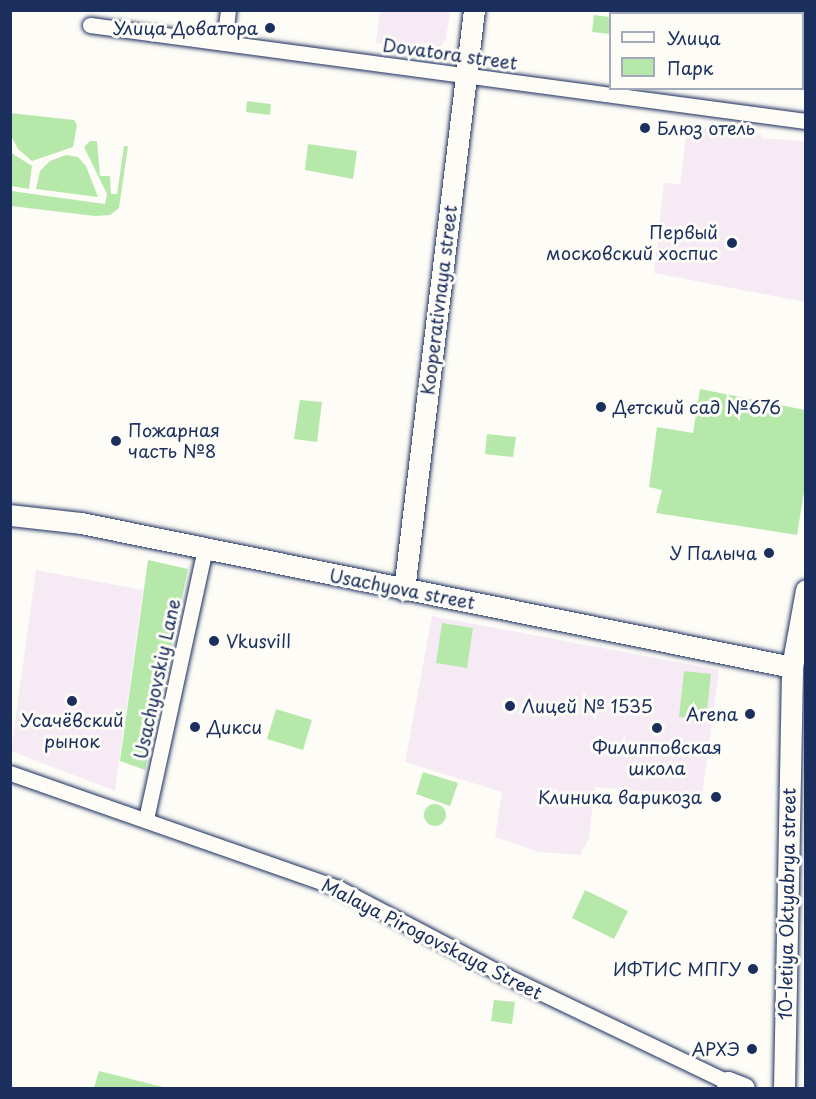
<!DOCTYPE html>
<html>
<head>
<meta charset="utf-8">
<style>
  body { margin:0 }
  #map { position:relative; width:816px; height:1099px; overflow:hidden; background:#fdfcf7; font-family:"Playpen Sans",sans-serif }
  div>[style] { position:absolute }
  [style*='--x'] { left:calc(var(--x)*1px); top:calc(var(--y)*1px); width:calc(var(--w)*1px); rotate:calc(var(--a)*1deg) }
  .built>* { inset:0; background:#f6ebf4 }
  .green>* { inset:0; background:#b6e9a9 }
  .round { border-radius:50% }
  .roads { filter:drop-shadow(0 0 2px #1b2f5e) drop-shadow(0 0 2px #1b2f5e) }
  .street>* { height:15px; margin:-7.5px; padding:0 7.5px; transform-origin:7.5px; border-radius:7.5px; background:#fdfcf7 }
  .secondary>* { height:21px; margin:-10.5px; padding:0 10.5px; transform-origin:10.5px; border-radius:10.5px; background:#fdfcf7 }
  .dots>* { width:16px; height:16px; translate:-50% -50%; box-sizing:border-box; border:3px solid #fdfcf7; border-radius:50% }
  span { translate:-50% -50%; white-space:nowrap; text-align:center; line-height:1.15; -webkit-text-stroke:6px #fdfcf7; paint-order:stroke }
  .poi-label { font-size:18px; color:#1b2f5e }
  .right { translate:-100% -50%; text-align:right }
  .left { translate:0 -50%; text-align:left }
  .street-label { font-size:18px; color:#1b2f5e }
  .frame { position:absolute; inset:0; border:12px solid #1b2f5e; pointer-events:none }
  .legend { position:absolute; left:609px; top:12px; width:195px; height:78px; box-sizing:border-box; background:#fdfcf7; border:2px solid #a3aaba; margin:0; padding:8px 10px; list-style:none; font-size:18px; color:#1b2f5e }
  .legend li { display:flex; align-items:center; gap:12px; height:30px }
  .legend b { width:30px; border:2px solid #a3aaba }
</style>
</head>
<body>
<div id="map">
  <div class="built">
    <div style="clip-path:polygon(380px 11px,450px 11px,446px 39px,437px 52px,376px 43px)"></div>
    <div style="clip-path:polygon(692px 125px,752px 137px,762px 134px,761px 138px,805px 141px,805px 302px,654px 273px,664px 183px,680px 184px,687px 129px)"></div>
    <div style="clip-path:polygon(36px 570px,143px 590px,115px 791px,11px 751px)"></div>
    <div style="clip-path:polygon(432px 616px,719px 670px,702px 796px,595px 787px,589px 838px,580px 855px,539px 852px,495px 837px,502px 792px,405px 762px)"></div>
  </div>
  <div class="green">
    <div style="clip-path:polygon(594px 15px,610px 17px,610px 34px,592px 32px)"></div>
    <div style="clip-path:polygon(247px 101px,271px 104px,270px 115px,246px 112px)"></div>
    <div style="clip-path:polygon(10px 113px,74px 120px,77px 125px,73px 147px,32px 161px,18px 149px,11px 136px)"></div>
    <div style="clip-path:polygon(90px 141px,97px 141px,100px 176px,110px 176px,111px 194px,117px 194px,124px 146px,128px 146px,119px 208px,110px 215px,95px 216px,11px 206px,11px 191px,105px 204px,107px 194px,84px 147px)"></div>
    <div style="clip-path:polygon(308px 144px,357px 151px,353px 179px,305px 170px)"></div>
    <div style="clip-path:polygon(10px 152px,32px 166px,29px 189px,11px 186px)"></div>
    <div style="clip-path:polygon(66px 155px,78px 157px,86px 166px,98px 197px,36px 189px,40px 171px,50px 161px)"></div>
    <div style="clip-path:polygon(700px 389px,805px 410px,805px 486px,797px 535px,656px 513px,662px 490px,649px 487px,657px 427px,693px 433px)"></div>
    <div style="clip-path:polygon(300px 400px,322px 402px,317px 442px,294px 439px)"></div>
    <div style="clip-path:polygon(487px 434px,516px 437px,513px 457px,485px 454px)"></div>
    <div style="clip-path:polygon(148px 560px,188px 569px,145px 770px,120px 761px)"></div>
    <div style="clip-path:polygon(442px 623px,473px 628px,467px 668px,436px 663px)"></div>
    <div style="clip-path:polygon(684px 671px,711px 674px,706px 720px,679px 717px)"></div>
    <div style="clip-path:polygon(276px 709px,312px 720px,303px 750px,267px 739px)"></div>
    <div style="clip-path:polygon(423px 772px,458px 783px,450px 806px,416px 794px)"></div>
    <div class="round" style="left:424px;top:804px;width:22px;height:22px"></div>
    <div style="clip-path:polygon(585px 890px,628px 911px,614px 939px,572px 918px)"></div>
    <div style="clip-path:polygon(494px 1000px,515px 1002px,512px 1024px,491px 1021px)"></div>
    <div style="clip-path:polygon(99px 1071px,167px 1088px,94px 1088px)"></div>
  </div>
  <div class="roads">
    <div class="street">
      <div style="--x:90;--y:25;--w:722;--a:7.64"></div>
      <div style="--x:224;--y:43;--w:33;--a:-83"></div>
      <div style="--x:10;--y:773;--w:348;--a:19.3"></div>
      <div style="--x:338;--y:888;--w:183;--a:27.7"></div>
      <div style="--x:500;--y:973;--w:253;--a:25.6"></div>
      <div style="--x:146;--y:819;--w:277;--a:-77.7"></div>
    </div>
    <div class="secondary">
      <div style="--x:10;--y:515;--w:71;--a:6.4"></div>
      <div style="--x:81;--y:523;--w:725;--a:11.45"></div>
      <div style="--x:404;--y:590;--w:584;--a:-83.12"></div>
      <div style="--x:727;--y:1088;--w:6;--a:-81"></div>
      <div style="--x:728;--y:1082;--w:17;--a:21"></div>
      <div style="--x:784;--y:1088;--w:421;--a:-88.9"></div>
      <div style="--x:792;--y:667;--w:78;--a:-79.7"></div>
    </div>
  </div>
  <div class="dots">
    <div style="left:270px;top:28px;background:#1b2f5e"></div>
    <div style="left:645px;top:128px;background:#1b2f5e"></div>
    <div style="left:732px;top:243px;background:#1b2f5e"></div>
    <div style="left:601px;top:407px;background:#1b2f5e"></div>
    <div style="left:116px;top:441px;background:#1b2f5e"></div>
    <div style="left:769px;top:553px;background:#1b2f5e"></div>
    <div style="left:214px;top:641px;background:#1b2f5e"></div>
    <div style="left:72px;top:701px;background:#1b2f5e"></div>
    <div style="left:510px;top:706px;background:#1b2f5e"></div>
    <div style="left:750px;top:714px;background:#1b2f5e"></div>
    <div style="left:195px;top:727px;background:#1b2f5e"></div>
    <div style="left:657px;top:728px;background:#1b2f5e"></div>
    <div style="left:716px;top:797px;background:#1b2f5e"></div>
    <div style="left:753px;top:969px;background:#1b2f5e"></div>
    <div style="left:752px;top:1049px;background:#1b2f5e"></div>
  </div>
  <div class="poi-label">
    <span class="right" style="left:258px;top:28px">Улица Доватора</span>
    <span class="left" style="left:657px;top:128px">Блюз отель</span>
    <span class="right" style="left:718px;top:243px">Первый<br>московский хоспис</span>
    <span class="left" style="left:613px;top:407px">Детский сад №676</span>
    <span class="left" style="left:128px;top:441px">Пожарная<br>часть №8</span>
    <span class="right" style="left:757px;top:553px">У Палыча</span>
    <span class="left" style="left:226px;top:641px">Vkusvill</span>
    <span class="left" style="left:522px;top:706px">Лицей № 1535</span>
    <span class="right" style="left:738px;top:714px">Arena</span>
    <span style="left:72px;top:731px">Усачёвский<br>рынок</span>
    <span class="left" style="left:207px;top:727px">Дикси</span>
    <span style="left:657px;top:758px">Филипповская<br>школа</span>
    <span class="right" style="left:702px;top:797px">Клиника варикоза</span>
    <span class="right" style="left:741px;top:969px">ИФТИС МПГУ</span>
    <span class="right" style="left:740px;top:1049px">АРХЭ</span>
  </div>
  <div class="street-label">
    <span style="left:450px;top:54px;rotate:8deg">Dovatora street</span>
    <span style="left:439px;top:300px;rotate:-83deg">Kooperativnaya street</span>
    <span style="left:402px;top:589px;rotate:11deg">Usachyova street</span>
    <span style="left:157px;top:679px;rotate:-78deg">Usachyovskiy Lane</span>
    <span style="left:787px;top:904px;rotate:-89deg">10-letiya Oktyabrya street</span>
    <span style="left:432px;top:939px;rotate:27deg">Malaya Pirogovskaya Street</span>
  </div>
  <div class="frame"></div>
  <ul class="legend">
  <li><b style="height:8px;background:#fdfcf7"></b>Улица</li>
  <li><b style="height:16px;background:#b6e9a9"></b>Парк</li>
  </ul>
</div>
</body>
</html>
